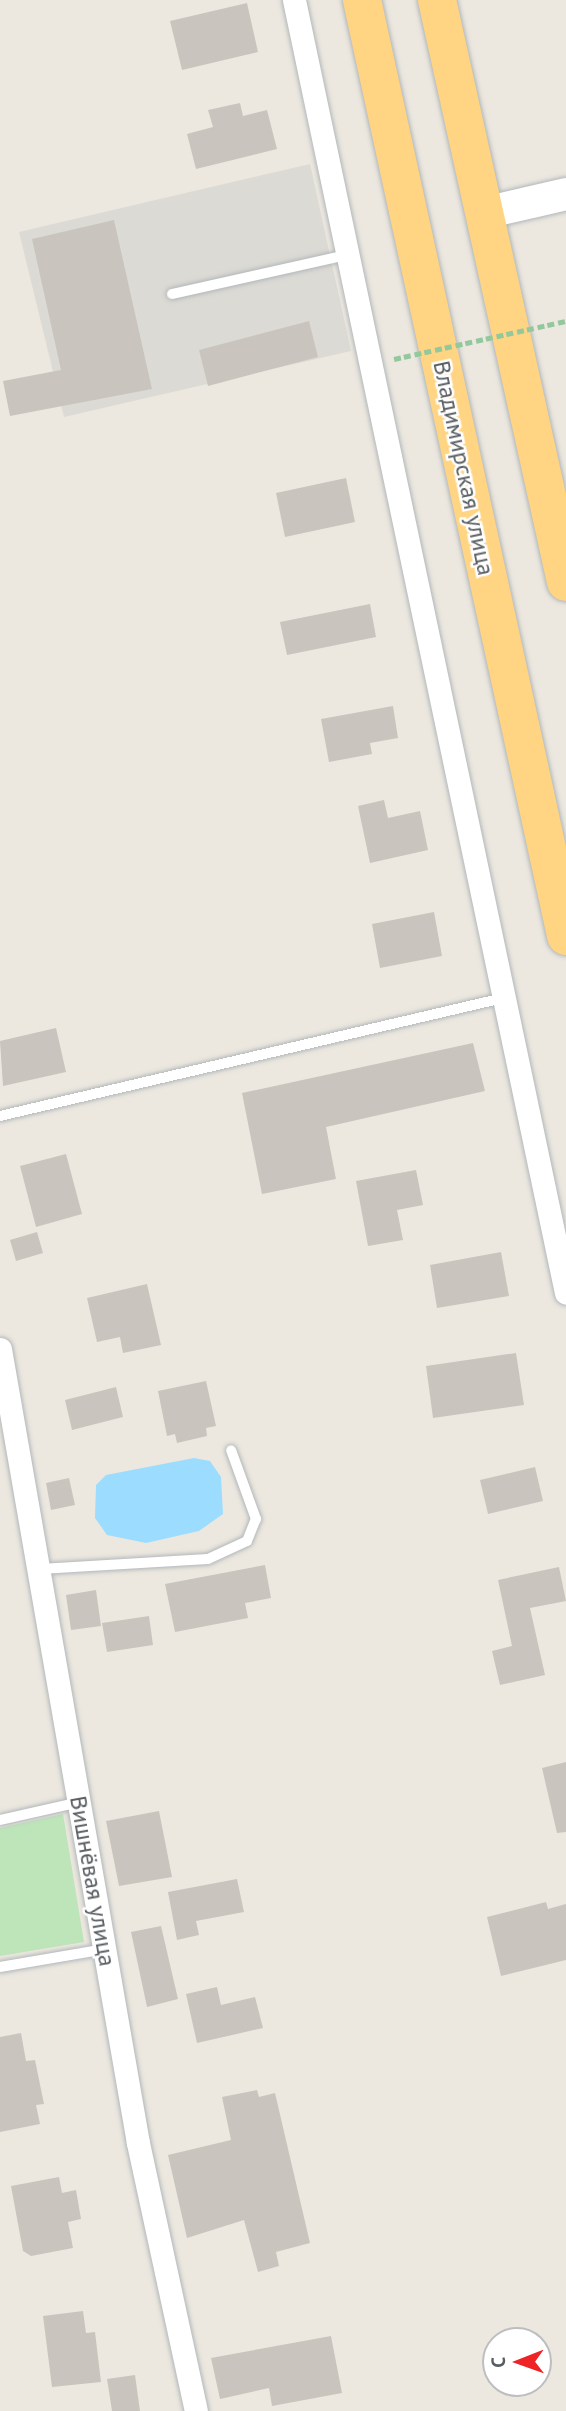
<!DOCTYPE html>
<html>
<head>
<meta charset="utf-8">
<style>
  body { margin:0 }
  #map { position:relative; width:566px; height:2411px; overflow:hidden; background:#ece8df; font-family:"PT Sans",sans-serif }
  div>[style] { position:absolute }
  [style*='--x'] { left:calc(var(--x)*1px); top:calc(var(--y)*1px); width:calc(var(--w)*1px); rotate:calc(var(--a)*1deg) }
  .industrial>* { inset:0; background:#dcdad4 }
  .green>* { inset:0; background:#bee5ba }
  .water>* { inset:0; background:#9cddff }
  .building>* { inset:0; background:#c9c5be }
  .roads { filter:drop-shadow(0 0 2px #b2b7bb) drop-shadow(0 0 2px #b2b7bb) }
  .lane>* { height:10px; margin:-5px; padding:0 5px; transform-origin:5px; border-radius:5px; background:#fff }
  .street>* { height:23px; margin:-11.5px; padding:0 11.5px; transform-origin:11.5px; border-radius:11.5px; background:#fff }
  .secondary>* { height:32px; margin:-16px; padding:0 16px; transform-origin:16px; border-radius:16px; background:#fff }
  .highway>* { height:38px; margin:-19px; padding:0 19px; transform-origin:19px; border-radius:19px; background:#ffd483 }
  .path-bridge>* { height:4.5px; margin-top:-2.25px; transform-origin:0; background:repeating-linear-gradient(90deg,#93c79c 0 7px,transparent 0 10.5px) }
  span { translate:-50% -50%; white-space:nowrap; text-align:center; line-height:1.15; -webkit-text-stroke:5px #fff; paint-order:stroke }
  .street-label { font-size:24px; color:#585d61 }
  .north { position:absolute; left:482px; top:2327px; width:70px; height:70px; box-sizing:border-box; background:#fff; border:2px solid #bcbec0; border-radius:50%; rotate:269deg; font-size:19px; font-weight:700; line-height:28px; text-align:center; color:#585d61 }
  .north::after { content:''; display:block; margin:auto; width:24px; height:32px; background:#ef2226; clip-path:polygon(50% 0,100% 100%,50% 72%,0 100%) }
</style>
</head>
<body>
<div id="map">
  <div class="industrial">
    <div style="clip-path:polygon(310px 164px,351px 351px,64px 417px,19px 232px)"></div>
  </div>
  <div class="green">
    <div style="clip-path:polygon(63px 1814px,84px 1942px,0 1956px,0 1828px)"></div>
  </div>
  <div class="water">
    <div style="clip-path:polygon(194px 1458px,210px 1461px,221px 1477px,223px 1514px,199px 1531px,146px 1543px,107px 1535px,95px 1518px,96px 1485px,106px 1475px)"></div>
  </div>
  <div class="building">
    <div style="clip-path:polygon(247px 3px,258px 52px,182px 70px,170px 21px)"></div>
    <div style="clip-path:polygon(240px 103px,243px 116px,267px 110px,277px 149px,196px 169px,187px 134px,213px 127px,208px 110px)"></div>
    <div style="clip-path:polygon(114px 220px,152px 389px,10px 416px,3px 381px,61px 370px,32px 239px)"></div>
    <div style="clip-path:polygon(309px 321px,318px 357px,208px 386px,199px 350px)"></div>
    <div style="clip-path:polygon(346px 478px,355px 522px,285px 537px,276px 493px)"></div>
    <div style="clip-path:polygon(370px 604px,376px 637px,287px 655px,280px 622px)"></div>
    <div style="clip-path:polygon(393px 706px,398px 738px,370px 743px,372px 754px,329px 762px,321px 719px)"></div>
    <div style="clip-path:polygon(384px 800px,388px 818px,420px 811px,428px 850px,370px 863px,358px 806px)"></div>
    <div style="clip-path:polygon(434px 912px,442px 956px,380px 968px,372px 924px)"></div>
    <div style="clip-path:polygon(56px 1028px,66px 1072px,3px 1086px,0 1041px)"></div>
    <div style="clip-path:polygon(473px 1043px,485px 1091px,326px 1127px,336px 1179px,262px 1194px,242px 1093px)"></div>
    <div style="clip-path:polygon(66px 1154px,82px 1214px,36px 1227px,20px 1166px)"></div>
    <div style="clip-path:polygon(416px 1170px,423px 1205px,397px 1210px,403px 1240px,368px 1246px,356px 1181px)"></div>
    <div style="clip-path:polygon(37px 1232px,43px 1253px,16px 1261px,10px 1240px)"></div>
    <div style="clip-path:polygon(501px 1252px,509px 1296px,437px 1308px,430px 1265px)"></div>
    <div style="clip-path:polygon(147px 1284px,161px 1345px,123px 1353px,120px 1337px,97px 1342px,87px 1298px)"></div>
    <div style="clip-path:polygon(516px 1353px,524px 1405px,433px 1418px,426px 1366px)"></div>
    <div style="clip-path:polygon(206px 1381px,216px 1426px,206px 1428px,207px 1436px,177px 1443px,175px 1434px,167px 1436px,158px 1391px)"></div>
    <div style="clip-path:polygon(116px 1387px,123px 1417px,72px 1430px,65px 1400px)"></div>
    <div style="clip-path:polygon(535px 1467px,543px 1501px,488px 1514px,480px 1480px)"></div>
    <div style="clip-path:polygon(69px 1478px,75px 1505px,51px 1510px,46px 1483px)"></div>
    <div style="clip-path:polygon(265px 1565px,271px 1598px,245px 1603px,248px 1618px,175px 1632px,165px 1584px)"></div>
    <div style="clip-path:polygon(559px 1567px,566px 1601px,530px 1608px,545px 1675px,500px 1685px,492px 1651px,512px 1646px,498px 1580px)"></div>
    <div style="clip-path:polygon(96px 1590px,101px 1626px,71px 1630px,66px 1595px)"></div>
    <div style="clip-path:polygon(149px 1616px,153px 1645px,107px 1652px,102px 1623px)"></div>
    <div style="clip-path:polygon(566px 1762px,566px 1832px,557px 1833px,542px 1768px)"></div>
    <div style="clip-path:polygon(159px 1811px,172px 1877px,119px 1886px,106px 1821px)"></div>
    <div style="clip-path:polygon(237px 1879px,244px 1912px,196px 1921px,199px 1935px,177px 1940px,168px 1892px)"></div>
    <div style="clip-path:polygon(546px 1902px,548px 1909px,566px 1904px,566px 1960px,501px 1976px,487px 1917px)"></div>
    <div style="clip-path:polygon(161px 1926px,178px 1999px,147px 2007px,131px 1932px)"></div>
    <div style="clip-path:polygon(217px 1987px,221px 2005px,255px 1997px,263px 2028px,197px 2043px,186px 1994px)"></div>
    <div style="clip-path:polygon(21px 2033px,26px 2061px,35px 2060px,44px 2104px,36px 2105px,40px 2124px,0 2132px,0 2037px)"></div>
    <div style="clip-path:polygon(257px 2090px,259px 2097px,275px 2093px,310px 2243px,276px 2252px,279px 2266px,258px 2272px,244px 2220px,187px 2238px,168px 2155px,231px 2140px,222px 2097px)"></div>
    <div style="clip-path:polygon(59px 2177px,62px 2193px,76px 2190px,81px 2219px,68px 2222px,73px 2248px,31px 2256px,23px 2251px,11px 2186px)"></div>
    <div style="clip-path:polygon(83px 2311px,86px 2333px,95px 2332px,101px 2382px,52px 2387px,43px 2316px)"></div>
    <div style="clip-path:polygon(331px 2336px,342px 2393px,272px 2406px,269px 2388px,220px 2399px,211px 2358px)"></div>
    <div style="clip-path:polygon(135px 2375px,140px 2411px,112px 2411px,107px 2379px)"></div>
  </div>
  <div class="roads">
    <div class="lane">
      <div style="--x:172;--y:294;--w:179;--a:-12.6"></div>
      <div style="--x:0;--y:1116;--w:517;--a:-13.2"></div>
      <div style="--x:40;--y:1569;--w:168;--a:-3.4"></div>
      <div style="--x:208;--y:1559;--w:43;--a:-24.8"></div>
      <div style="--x:247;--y:1541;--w:24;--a:-68"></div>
      <div style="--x:256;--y:1519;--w:73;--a:-109.9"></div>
      <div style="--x:0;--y:1820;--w:82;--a:-12.7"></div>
      <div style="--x:0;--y:1967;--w:107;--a:-9.7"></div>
    </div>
    <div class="street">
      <div style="--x:294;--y:0;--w:1321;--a:78.12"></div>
      <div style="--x:0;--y:1349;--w:806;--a:80.14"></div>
      <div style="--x:138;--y:2143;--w:274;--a:77.8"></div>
    </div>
    <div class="secondary">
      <div style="--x:484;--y:213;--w:84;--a:-13"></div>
    </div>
    <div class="highway">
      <div style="--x:362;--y:0;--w:958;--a:77.7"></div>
      <div style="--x:437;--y:0;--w:596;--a:77.5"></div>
    </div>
  </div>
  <div class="path-bridge">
    <div style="--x:394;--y:359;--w:176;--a:-12.5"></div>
  </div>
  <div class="street-label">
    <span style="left:464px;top:468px;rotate:78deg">Владимирская улица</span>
    <span style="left:93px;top:1881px;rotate:80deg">Вишнёвая улица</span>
  </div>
  <div class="north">С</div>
</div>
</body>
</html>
